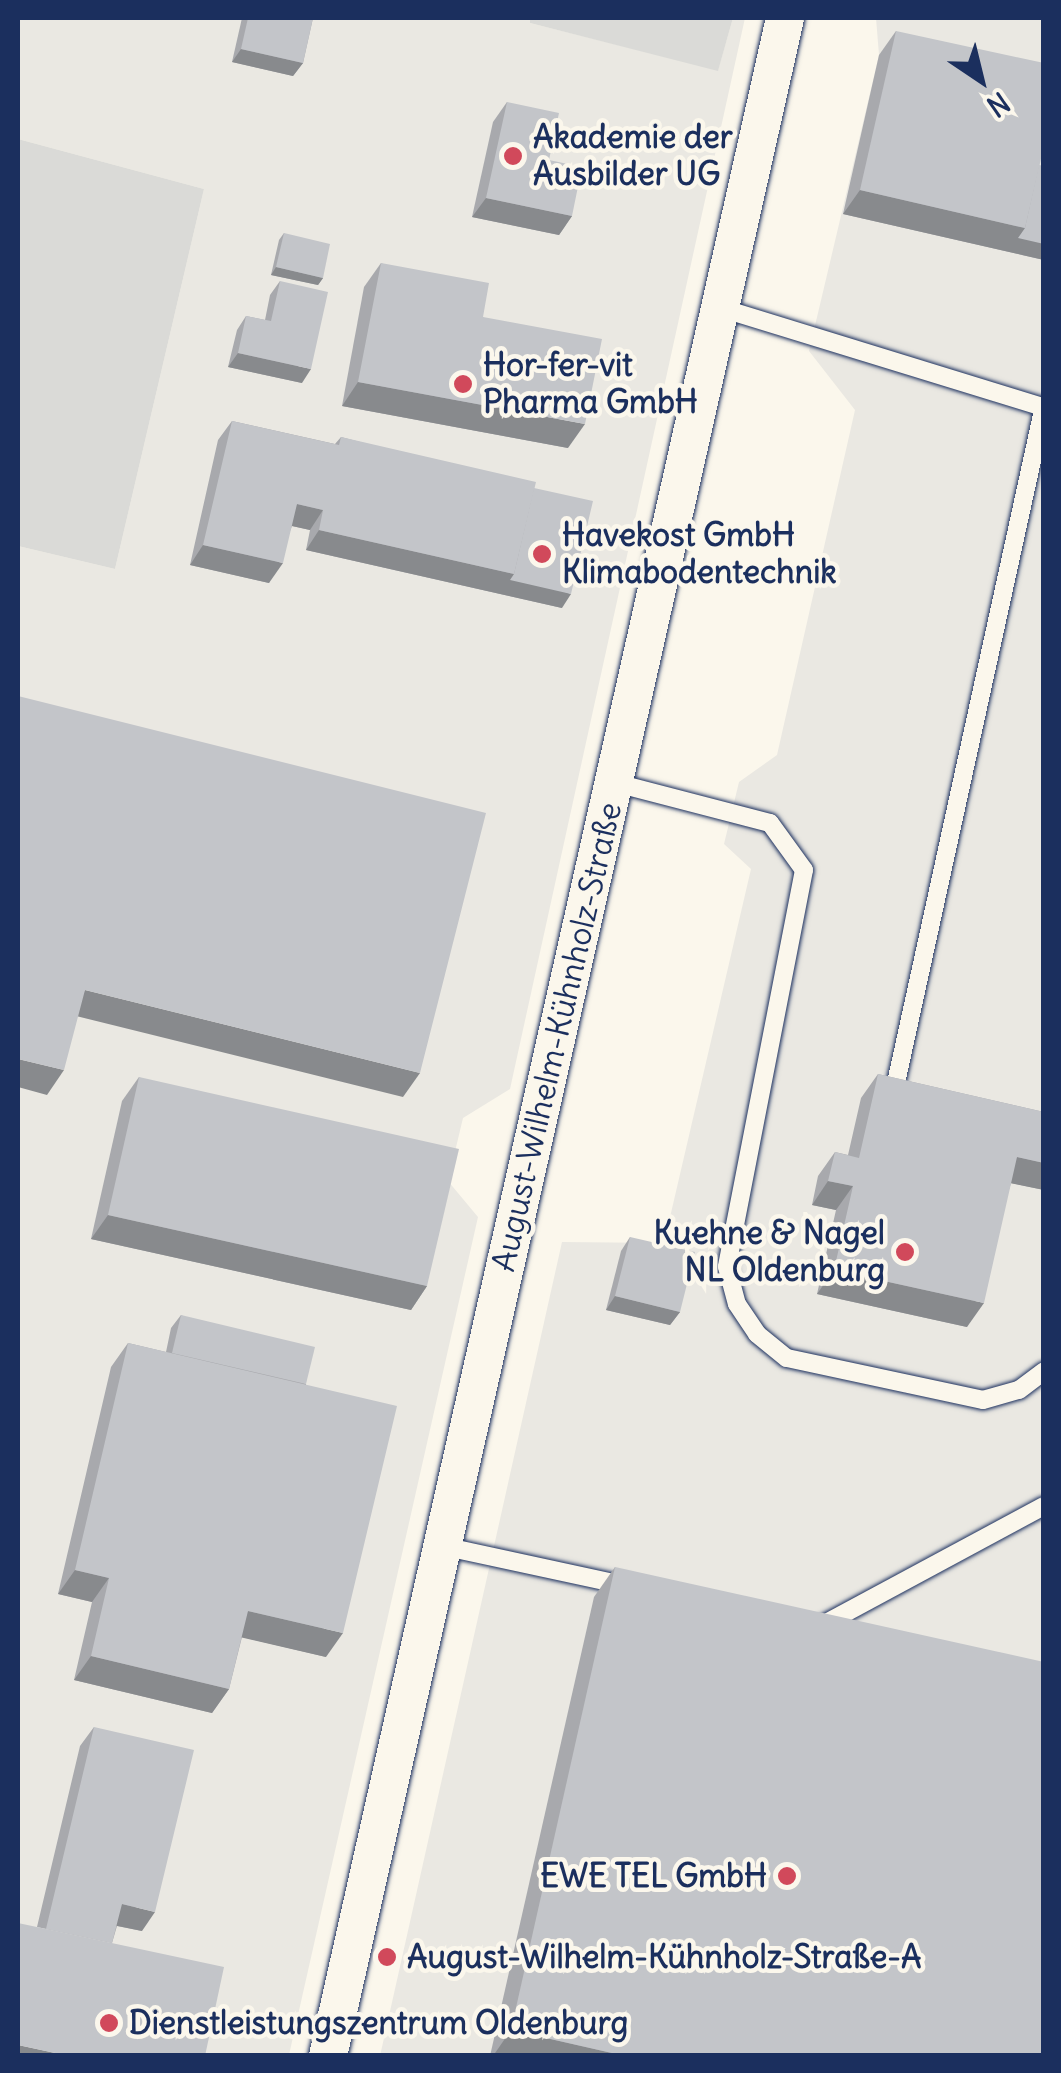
<!DOCTYPE html>
<html>
<head>
<meta charset="utf-8">
<style>
  body { margin:0 }
  #map { position:relative; width:1061px; height:2073px; overflow:hidden; background:#fbf7ec; font-family:Delius,sans-serif }
  div>[style] { position:absolute }
  [style*='--x'] { left:calc(var(--x)*1px); top:calc(var(--y)*1px); width:calc(var(--w)*1px); rotate:calc(var(--a)*1deg) }
  .built>* { inset:0; background:#eae8e2 }
  .green>* { inset:0; background:#dadad7 }
  .roads { filter:drop-shadow(0 0 2px #1b2f5e) drop-shadow(0 0 2px #1b2f5e) }
  .lane>* { height:18px; margin:-9px; padding:0 9px; transform-origin:9px; border-radius:9px; background:#fbf7ec }
  .street>* { height:38px; margin:-19px; padding:0 19px; transform-origin:19px; border-radius:19px; background:#fbf7ec }
  .wall>* { inset:0; background:#a8a9ad }
  .shaded-wall>* { inset:0; background:#888a8d }
  .building>* { inset:0; background:#c3c5c9 }
  .dots>* { width:28px; height:28px; translate:-50% -50%; box-sizing:border-box; border:5px solid #fbf7ec; border-radius:50% }
  span { translate:-50% -50%; white-space:nowrap; text-align:center; line-height:1.15; -webkit-text-stroke:9px #fbf7ec; paint-order:stroke }
  .poi-label { font-size:32px; color:#1b2f5e; font-weight:700 }
  .left { translate:0 -50%; text-align:left }
  .right { translate:-100% -50%; text-align:right }
  .street-label { font-size:32px; color:#1b2f5e }
  .frame { position:absolute; inset:0; border:20px solid #1b2f5e; pointer-events:none }
  .north { position:absolute; left:931px; top:30px; width:100px; height:100px; -webkit-text-stroke:8px #fbf7ec; paint-order:stroke; rotate:145deg; font-size:28px; font-weight:700; line-height:40px; text-align:center; color:#1b2f5e }
  .north::after { content:''; display:block; margin:auto; width:35px; height:45px; background:#1b2f5e; clip-path:polygon(50% 0,100% 100%,50% 72%,0 100%) }
</style>
</head>
<body>
<div id="map">
  <div class="built">
    <div style="clip-path:polygon(18px 18px,530px 18px,530px 23px,718px 70px,733px 18px,745px 18px,510px 1089px,463px 1118px,448px 1181px,478px 1217px,289px 2055px,18px 2055px,18px 546px,115px 569px,204px 189px,18px 139px)"></div>
    <div style="clip-path:polygon(876px 18px,1043px 18px,1043px 2055px,380px 2056px,562px 1242px,664px 1243px,751px 869px,724px 844px,739px 782px,777px 755px,855px 410px,809px 351px,879px 55px)"></div>
  </div>
  <div class="green">
    <div style="clip-path:polygon(530px 18px,733px 18px,718px 71px,530px 23px)"></div>
    <div style="clip-path:polygon(18px 139px,204px 189px,115px 569px,18px 546px)"></div>
  </div>
  <div class="roads">
    <div class="lane">
      <div style="--x:721;--y:308;--w:337;--a:17.1"></div>
      <div style="--x:616;--y:783;--w:159;--a:14.6"></div>
      <div style="--x:770;--y:823;--w:58;--a:54.1"></div>
      <div style="--x:804;--y:870;--w:404;--a:101"></div>
      <div style="--x:727;--y:1267;--w:38;--a:75"></div>
      <div style="--x:737;--y:1304;--w:36;--a:56"></div>
      <div style="--x:757;--y:1334;--w:38;--a:39"></div>
      <div style="--x:787;--y:1358;--w:200;--a:12.1"></div>
      <div style="--x:983;--y:1400;--w:37;--a:-16"></div>
      <div style="--x:1019;--y:1390;--w:31;--a:-37"></div>
      <div style="--x:894;--y:1092;--w:702;--a:-77.67"></div>
      <div style="--x:447;--y:1547;--w:184;--a:12.2"></div>
      <div style="--x:819;--y:1627;--w:255;--a:-28.3"></div>
    </div>
    <div class="street">
      <div style="--x:328;--y:2056;--w:2089;--a:-77.36"></div>
    </div>
  </div>
  <div class="wall">
    <div style="clip-path:polygon(242px 18px,313px 18px,303px 63px,293px 76px,232px 62px)"></div>
    <div style="clip-path:polygon(896px 31px,1039px 165px,1044px 260px,843px 214px,879px 55px)"></div>
    <div style="clip-path:polygon(507px 102px,549px 160px,572px 216px,559px 235px,472px 217px,493px 122px)"></div>
    <div style="clip-path:polygon(284px 233px,323px 278px,318px 285px,271px 275px,279px 240px)"></div>
    <div style="clip-path:polygon(381px 263px,483px 317px,568px 448px,342px 406px,364px 287px)"></div>
    <div style="clip-path:polygon(280px 281px,302px 383px,228px 367px,237px 330px,246px 316px,265px 320px,270px 295px)"></div>
    <div style="clip-path:polygon(232px 421px,335px 444px,341px 437px,534px 488px,562px 608px,306px 550px,310px 530px,292px 526px,269px 583px,190px 565px,218px 440px)"></div>
    <div style="clip-path:polygon(878px 1074px,1044px 1112px,1044px 1190px,1011px 1183px,967px 1327px,817px 1294px,836px 1210px,812px 1205px,818px 1176px,835px 1152px,848px 1155px,861px 1098px)"></div>
    <div style="clip-path:polygon(139px 1077px,427px 1286px,411px 1310px,91px 1239px,122px 1101px)"></div>
    <div style="clip-path:polygon(630px 1237px,680px 1312px,670px 1325px,606px 1310px,621px 1251px)"></div>
    <div style="clip-path:polygon(181px 1315px,306px 1384px,326px 1657px,242px 1637px,229px 1689px,212px 1713px,74px 1680px,92px 1602px,58px 1594px,111px 1367px,128px 1343px,166px 1352px,171px 1328px)"></div>
    <div style="clip-path:polygon(615px 1567px,1044px 2056px,490px 2056px,594px 1597px)"></div>
    <div style="clip-path:polygon(94px 1727px,142px 1931px,117px 1926px,112px 1943px,37px 1927px,80px 1746px)"></div>
  </div>
  <div class="shaded-wall">
    <div style="clip-path:polygon(241px 49px,303px 63px,293px 76px,232px 62px)"></div>
    <div style="clip-path:polygon(860px 190px,1025px 228px,1044px 244px,1044px 260px,843px 214px)"></div>
    <div style="clip-path:polygon(486px 198px,572px 216px,559px 235px,472px 217px)"></div>
    <div style="clip-path:polygon(276px 267px,323px 278px,318px 285px,271px 275px)"></div>
    <div style="clip-path:polygon(238px 353px,311px 369px,302px 383px,228px 367px)"></div>
    <div style="clip-path:polygon(358px 382px,585px 424px,568px 448px,342px 406px)"></div>
    <div style="clip-path:polygon(297px 504px,323px 510px,310px 530px,283px 524px)"></div>
    <div style="clip-path:polygon(319px 530px,514px 574px,571px 594px,562px 608px,306px 550px)"></div>
    <div style="clip-path:polygon(203px 545px,283px 563px,269px 583px,190px 565px)"></div>
    <div style="clip-path:polygon(85px 990px,420px 1073px,403px 1097px,68px 1014px)"></div>
    <div style="clip-path:polygon(18px 1059px,64px 1070px,47px 1095px,18px 1087px)"></div>
    <div style="clip-path:polygon(1017px 1157px,1044px 1163px,1044px 1190px,1000px 1181px)"></div>
    <div style="clip-path:polygon(828px 1181px,853px 1186px,836px 1210px,812px 1205px)"></div>
    <div style="clip-path:polygon(108px 1215px,427px 1286px,411px 1310px,91px 1239px)"></div>
    <div style="clip-path:polygon(834px 1270px,984px 1303px,967px 1327px,817px 1294px)"></div>
    <div style="clip-path:polygon(615px 1296px,680px 1312px,670px 1325px,606px 1310px)"></div>
    <div style="clip-path:polygon(75px 1570px,109px 1578px,92px 1602px,58px 1594px)"></div>
    <div style="clip-path:polygon(248px 1611px,343px 1633px,326px 1657px,231px 1635px)"></div>
    <div style="clip-path:polygon(91px 1656px,229px 1689px,212px 1713px,74px 1680px)"></div>
    <div style="clip-path:polygon(122px 1904px,155px 1912px,142px 1931px,108px 1924px)"></div>
    <div style="clip-path:polygon(511px 2030px,625px 2056px,493px 2056px)"></div>
    <div style="clip-path:polygon(18px 2045px,69px 2056px,18px 2056px)"></div>
  </div>
  <div class="building">
    <div style="clip-path:polygon(248px 18px,313px 18px,303px 63px,241px 49px)"></div>
    <div style="clip-path:polygon(896px 31px,1044px 63px,1044px 146px,1025px 228px,860px 190px)"></div>
    <div style="clip-path:polygon(507px 102px,559px 113px,549px 160px,582px 167px,572px 216px,486px 198px)"></div>
    <div style="clip-path:polygon(1039px 165px,1044px 166px,1044px 244px,1018px 238px,1025px 228px)"></div>
    <div style="clip-path:polygon(284px 233px,330px 244px,323px 278px,276px 267px)"></div>
    <div style="clip-path:polygon(381px 263px,489px 283px,483px 317px,602px 339px,585px 424px,358px 382px)"></div>
    <div style="clip-path:polygon(280px 281px,328px 292px,311px 369px,238px 353px,246px 316px,271px 321px)"></div>
    <div style="clip-path:polygon(232px 421px,339px 445px,341px 437px,536px 482px,514px 574px,319px 530px,323px 510px,297px 504px,283px 563px,203px 545px)"></div>
    <div style="clip-path:polygon(534px 488px,593px 501px,571px 594px,510px 580px,514px 574px)"></div>
    <div style="clip-path:polygon(18px 696px,486px 813px,420px 1073px,85px 990px,64px 1070px,18px 1059px)"></div>
    <div style="clip-path:polygon(878px 1074px,1044px 1112px,1044px 1163px,1017px 1157px,984px 1303px,834px 1270px,853px 1186px,828px 1181px,835px 1152px,859px 1158px)"></div>
    <div style="clip-path:polygon(139px 1077px,459px 1149px,427px 1286px,108px 1215px)"></div>
    <div style="clip-path:polygon(630px 1237px,695px 1252px,680px 1312px,615px 1296px)"></div>
    <div style="clip-path:polygon(181px 1315px,315px 1347px,306px 1384px,172px 1353px)"></div>
    <div style="clip-path:polygon(128px 1343px,397px 1406px,343px 1633px,248px 1611px,229px 1689px,91px 1656px,109px 1578px,75px 1570px)"></div>
    <div style="clip-path:polygon(615px 1567px,1044px 1662px,1044px 2056px,625px 2056px,511px 2030px)"></div>
    <div style="clip-path:polygon(94px 1727px,194px 1750px,155px 1912px,122px 1904px,112px 1943px,46px 1929px)"></div>
    <div style="clip-path:polygon(18px 1923px,224px 1967px,205px 2056px,69px 2056px,18px 2045px)"></div>
  </div>
  <div class="dots">
    <div style="left:513px;top:156px;background:#d1495b"></div>
    <div style="left:463px;top:384px;background:#d1495b"></div>
    <div style="left:542px;top:554px;background:#d1495b"></div>
    <div style="left:905px;top:1252px;background:#d1495b"></div>
    <div style="left:787px;top:1876px;background:#d1495b"></div>
    <div style="left:387px;top:1957px;background:#d1495b"></div>
    <div style="left:109px;top:2023px;background:#d1495b"></div>
  </div>
  <div class="poi-label">
    <span class="left" style="left:533px;top:156px">Akademie der<br>Ausbilder UG</span>
    <span class="left" style="left:483px;top:384px">Hor-fer-vit<br>Pharma GmbH</span>
    <span class="left" style="left:562px;top:554px">Havekost GmbH<br>Klimabodentechnik</span>
    <span class="right" style="left:885px;top:1252px">Kuehne &amp; Nagel<br>NL Oldenburg</span>
    <span class="right" style="left:767px;top:1876px">EWE TEL GmbH</span>
    <span class="left" style="left:407px;top:1957px">August-Wilhelm-Kühnholz-Straße-A</span>
    <span class="left" style="left:129px;top:2023px">Dienstleistungszentrum Oldenburg</span>
  </div>
  <div class="street-label">
    <span style="left:557px;top:1037px;rotate:-77deg">August-Wilhelm-Kühnholz-Straße</span>
  </div>
  <div class="frame"></div>
  <div class="north">N</div>
</div>
</body>
</html>
